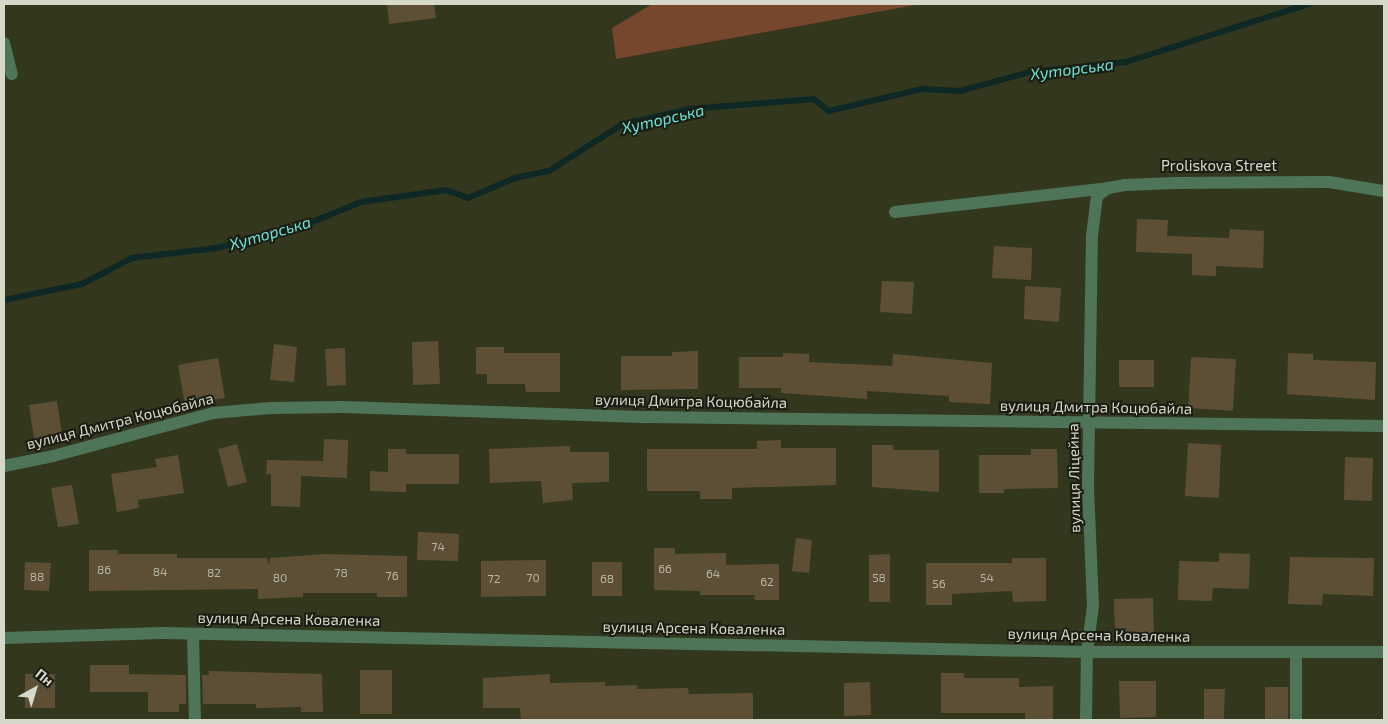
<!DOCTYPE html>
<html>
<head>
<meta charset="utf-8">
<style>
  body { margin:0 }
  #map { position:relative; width:1388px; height:724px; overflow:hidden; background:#32371d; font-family:"Exo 2",sans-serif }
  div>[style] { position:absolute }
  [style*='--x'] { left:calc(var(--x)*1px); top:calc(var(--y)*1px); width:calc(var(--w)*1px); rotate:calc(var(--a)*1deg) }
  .green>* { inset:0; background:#76462d }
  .stream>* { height:6px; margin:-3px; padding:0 3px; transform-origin:3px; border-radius:3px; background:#0e2825 }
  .building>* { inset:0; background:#5d4f36 }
  .minor>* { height:12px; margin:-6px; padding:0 6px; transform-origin:6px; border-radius:6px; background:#4e7558 }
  span { translate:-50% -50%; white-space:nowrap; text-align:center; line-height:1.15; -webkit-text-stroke:4px #1b1d12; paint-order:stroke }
  .number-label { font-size:12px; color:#b8b6a5 }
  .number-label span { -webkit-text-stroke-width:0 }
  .street-label { font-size:15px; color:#d6d9ca }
  .water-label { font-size:16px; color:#6ae4d8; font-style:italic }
  .frame { position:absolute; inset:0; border:5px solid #d6d9ca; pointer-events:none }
  .north { position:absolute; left:10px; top:664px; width:50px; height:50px; -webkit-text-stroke:4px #1b1d12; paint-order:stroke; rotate:39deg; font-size:14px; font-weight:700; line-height:20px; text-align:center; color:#d6d9ca }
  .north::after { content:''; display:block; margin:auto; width:18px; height:22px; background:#d6d9ca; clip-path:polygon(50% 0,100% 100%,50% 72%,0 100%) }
</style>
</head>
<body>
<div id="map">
  <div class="green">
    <div style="clip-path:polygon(652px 4px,921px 4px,616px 59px,612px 28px)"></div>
  </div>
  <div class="stream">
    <div style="--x:4;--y:300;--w:80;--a:-11.6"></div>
    <div style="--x:82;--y:284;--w:56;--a:-27.5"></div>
    <div style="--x:132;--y:258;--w:85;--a:-6.8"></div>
    <div style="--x:216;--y:248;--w:84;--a:-13.7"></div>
    <div style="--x:298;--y:228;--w:68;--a:-22.4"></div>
    <div style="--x:361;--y:202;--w:86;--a:-8"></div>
    <div style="--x:446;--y:190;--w:23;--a:20"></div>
    <div style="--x:468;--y:198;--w:51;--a:-23.1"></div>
    <div style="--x:515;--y:178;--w:35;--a:-12"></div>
    <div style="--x:549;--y:171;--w:85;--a:-32.6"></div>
    <div style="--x:621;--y:125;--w:70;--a:-13.2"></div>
    <div style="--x:689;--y:109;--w:125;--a:-4.6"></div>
    <div style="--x:814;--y:99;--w:19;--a:39"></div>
    <div style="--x:829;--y:111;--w:96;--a:-13.3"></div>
    <div style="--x:922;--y:89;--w:38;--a:3"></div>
    <div style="--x:960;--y:91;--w:73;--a:-15.2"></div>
    <div style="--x:1030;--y:72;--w:97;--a:-5.9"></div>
    <div style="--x:1126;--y:62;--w:192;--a:-17.6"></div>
  </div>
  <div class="building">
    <div style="clip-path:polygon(387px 4px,434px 4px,436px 18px,389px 24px)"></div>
    <div style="clip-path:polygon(1137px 219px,1168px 220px,1167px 236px,1229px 238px,1230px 229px,1264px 231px,1263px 268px,1216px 266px,1216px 276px,1192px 275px,1192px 254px,1136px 252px)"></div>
    <div style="clip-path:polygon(994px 246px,1032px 248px,1031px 280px,992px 278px)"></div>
    <div style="clip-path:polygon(882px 281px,914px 282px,912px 314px,880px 312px)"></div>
    <div style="clip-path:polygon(1025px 286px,1061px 288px,1059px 322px,1024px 319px)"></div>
    <div style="clip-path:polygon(438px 341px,440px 384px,413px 385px,412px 342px)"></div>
    <div style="clip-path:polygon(274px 344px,297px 347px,294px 382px,270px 380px)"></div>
    <div style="clip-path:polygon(476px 347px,504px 347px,504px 353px,560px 353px,560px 392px,526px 392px,525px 384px,487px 384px,487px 374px,476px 374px)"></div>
    <div style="clip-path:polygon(345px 348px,346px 385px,327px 386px,325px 349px)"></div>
    <div style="clip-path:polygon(698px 351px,698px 389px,621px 390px,621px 356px,672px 356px,672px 352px)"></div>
    <div style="clip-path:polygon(783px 353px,809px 354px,809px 362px,892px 366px,893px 354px,992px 363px,990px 404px,949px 402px,949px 396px,867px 391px,867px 399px,781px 393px,781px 388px,739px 388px,739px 357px,783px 357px)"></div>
    <div style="clip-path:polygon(1288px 353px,1313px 354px,1313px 360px,1376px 362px,1375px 400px,1287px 394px)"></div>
    <div style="clip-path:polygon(1191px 357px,1236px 359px,1233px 411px,1188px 408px)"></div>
    <div style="clip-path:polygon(218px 358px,225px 398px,185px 405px,178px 365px)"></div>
    <div style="clip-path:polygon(1119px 360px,1154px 360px,1154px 387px,1119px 387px)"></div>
    <div style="clip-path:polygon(57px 401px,62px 435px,34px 439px,29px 405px)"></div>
    <div style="clip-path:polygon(324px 439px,348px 440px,347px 478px,301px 476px,300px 507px,271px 506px,271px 474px,266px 474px,267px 460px,323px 461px)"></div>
    <div style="clip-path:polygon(781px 440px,781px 448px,836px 448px,836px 485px,732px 488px,732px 499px,700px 499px,700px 491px,647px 491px,647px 449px,757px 449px,757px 441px)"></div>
    <div style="clip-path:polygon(1188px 443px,1221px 445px,1219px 498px,1185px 496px)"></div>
    <div style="clip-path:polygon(237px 444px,247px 482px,228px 487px,218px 449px)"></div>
    <div style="clip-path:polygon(872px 445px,893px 445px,893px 450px,939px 450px,939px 492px,872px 487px)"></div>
    <div style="clip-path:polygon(570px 446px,570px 452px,609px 452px,609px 482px,572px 483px,573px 500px,543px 503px,541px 481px,490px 483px,489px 449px)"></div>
    <div style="clip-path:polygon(388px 449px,406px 449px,406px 454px,459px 454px,459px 484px,406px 484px,406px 492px,370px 491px,370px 471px,388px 472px)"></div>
    <div style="clip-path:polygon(1031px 449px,1057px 449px,1058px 488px,1004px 489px,1004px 493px,979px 493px,979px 455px,1031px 455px)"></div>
    <div style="clip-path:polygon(178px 455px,184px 493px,138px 500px,139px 508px,117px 512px,111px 474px,157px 467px,155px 459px)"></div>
    <div style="clip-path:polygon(1345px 457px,1373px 458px,1372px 501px,1344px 500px)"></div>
    <div style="clip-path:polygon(72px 485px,79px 524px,58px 527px,51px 488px)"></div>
    <div style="clip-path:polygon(418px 532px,459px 534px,458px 561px,417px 560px)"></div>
    <div style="clip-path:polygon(796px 538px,812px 540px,809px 573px,792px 571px)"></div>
    <div style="clip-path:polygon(654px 548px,675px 548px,675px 554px,726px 553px,726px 565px,779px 564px,779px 600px,754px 600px,755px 595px,700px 595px,700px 591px,654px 590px)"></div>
    <div style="clip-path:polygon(89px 550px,118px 550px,118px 554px,177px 554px,177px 558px,267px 558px,269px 565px,270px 558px,325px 554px,407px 556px,407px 597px,377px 597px,377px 593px,303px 593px,303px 597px,258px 599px,258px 589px,89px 591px)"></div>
    <div style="clip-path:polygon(1219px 553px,1250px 554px,1249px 589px,1213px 588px,1212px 601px,1178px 600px,1179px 561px,1219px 562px)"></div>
    <div style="clip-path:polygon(890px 554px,890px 602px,869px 602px,869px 555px)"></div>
    <div style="clip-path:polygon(1290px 557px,1374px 558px,1373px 596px,1323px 594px,1322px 605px,1288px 604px)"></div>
    <div style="clip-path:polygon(1012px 558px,1046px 558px,1046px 601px,1013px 602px,1012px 591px,952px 594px,952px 605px,926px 605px,926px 563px,1012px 563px)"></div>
    <div style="clip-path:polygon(546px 560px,546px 596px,481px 597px,481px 561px)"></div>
    <div style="clip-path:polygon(25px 562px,51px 563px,49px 591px,24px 590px)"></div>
    <div style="clip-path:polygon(592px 562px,622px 562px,622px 596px,592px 596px)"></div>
    <div style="clip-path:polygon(1153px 598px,1154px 637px,1115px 637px,1114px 599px)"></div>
    <div style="clip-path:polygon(90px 665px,129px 665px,129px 674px,186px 675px,186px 704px,179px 704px,179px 712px,148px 712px,148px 692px,90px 692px)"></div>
    <div style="clip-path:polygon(360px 670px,392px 670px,392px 714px,360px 714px)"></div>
    <div style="clip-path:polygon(209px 671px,322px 674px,323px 712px,301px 712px,301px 707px,256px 708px,256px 704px,203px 704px,202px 675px,209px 675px)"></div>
    <div style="clip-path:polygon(941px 673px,964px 673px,964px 678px,1019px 678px,1019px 687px,1053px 686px,1053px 720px,1025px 720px,1025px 713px,941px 713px)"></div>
    <div style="clip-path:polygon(25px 674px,55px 674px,55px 708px,25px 708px)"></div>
    <div style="clip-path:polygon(550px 674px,550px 683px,605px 682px,605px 686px,637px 685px,637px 689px,688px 688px,689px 694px,753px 693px,753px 720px,521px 720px,520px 708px,483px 708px,483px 678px)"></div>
    <div style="clip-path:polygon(1119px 681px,1156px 681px,1156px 717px,1120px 718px)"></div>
    <div style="clip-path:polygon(870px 682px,871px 715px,844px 716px,844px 683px)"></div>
    <div style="clip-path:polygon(1265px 687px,1288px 687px,1288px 720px,1265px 720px)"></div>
    <div style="clip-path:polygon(1204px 689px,1225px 689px,1224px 720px,1204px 720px)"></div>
  </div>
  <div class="minor">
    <div style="--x:4;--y:43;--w:32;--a:76"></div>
    <div style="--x:895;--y:212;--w:214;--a:-6.4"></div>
    <div style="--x:4;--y:466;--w:50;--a:-11.5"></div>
    <div style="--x:53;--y:456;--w:166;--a:-15"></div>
    <div style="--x:213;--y:413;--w:58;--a:-4.9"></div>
    <div style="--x:271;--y:408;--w:72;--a:-0.8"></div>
    <div style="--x:343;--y:407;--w:306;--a:1.9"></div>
    <div style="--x:649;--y:417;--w:735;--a:0.7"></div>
    <div style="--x:193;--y:634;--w:86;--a:88.7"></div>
    <div style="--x:4;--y:638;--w:158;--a:-1.8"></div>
    <div style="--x:162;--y:633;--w:925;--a:1.18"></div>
    <div style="--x:1087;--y:652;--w:297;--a:0"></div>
    <div style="--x:1296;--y:653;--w:67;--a:90"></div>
    <div style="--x:1086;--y:720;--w:68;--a:-89.2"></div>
    <div style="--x:1087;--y:652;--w:46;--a:-82.6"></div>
    <div style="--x:1093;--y:606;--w:119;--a:-92.4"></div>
    <div style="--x:1088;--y:487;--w:251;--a:-89.1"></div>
    <div style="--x:1092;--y:236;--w:40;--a:-82.9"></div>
    <div style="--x:1097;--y:196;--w:14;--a:-36"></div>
    <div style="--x:1108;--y:188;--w:17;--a:-10"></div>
    <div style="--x:1125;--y:185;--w:50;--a:-2.3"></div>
    <div style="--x:1175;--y:183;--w:154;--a:-0.4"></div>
    <div style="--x:1329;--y:182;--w:56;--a:9.3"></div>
  </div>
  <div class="number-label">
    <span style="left:438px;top:547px">74</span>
    <span style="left:665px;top:569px">66</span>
    <span style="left:104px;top:570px">86</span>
    <span style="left:160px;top:572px">84</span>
    <span style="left:214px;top:573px">82</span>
    <span style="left:341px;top:573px">78</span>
    <span style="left:713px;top:574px">64</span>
    <span style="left:392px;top:576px">76</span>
    <span style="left:37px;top:577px">88</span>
    <span style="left:280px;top:578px">80</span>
    <span style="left:533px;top:578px">70</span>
    <span style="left:879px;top:578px">58</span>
    <span style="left:987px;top:578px">54</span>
    <span style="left:494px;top:579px">72</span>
    <span style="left:607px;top:579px">68</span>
    <span style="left:767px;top:582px">62</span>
    <span style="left:939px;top:584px">56</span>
  </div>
  <div class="street-label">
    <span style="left:1219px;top:166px">Proliskova Street</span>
    <span style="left:691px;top:401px;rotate:1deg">вулиця Дмитра Коцюбайла</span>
    <span style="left:1096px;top:407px;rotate:1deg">вулиця Дмитра Коцюбайла</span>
    <span style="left:120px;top:421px;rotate:-14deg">вулиця Дмитра Коцюбайла</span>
    <span style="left:1074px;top:478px;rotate:-91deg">вулиця Ліцейна</span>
    <span style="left:289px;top:619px;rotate:1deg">вулиця Арсена Коваленка</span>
    <span style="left:694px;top:628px;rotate:1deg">вулиця Арсена Коваленка</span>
    <span style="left:1099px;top:635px;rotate:1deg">вулиця Арсена Коваленка</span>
  </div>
  <div class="water-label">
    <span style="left:1072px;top:69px;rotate:-7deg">Хуторська</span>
    <span style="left:663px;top:119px;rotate:-13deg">Хуторська</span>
    <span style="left:270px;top:233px;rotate:-16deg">Хуторська</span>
  </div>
  <div class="frame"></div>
  <div class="north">Пн</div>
</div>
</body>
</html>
